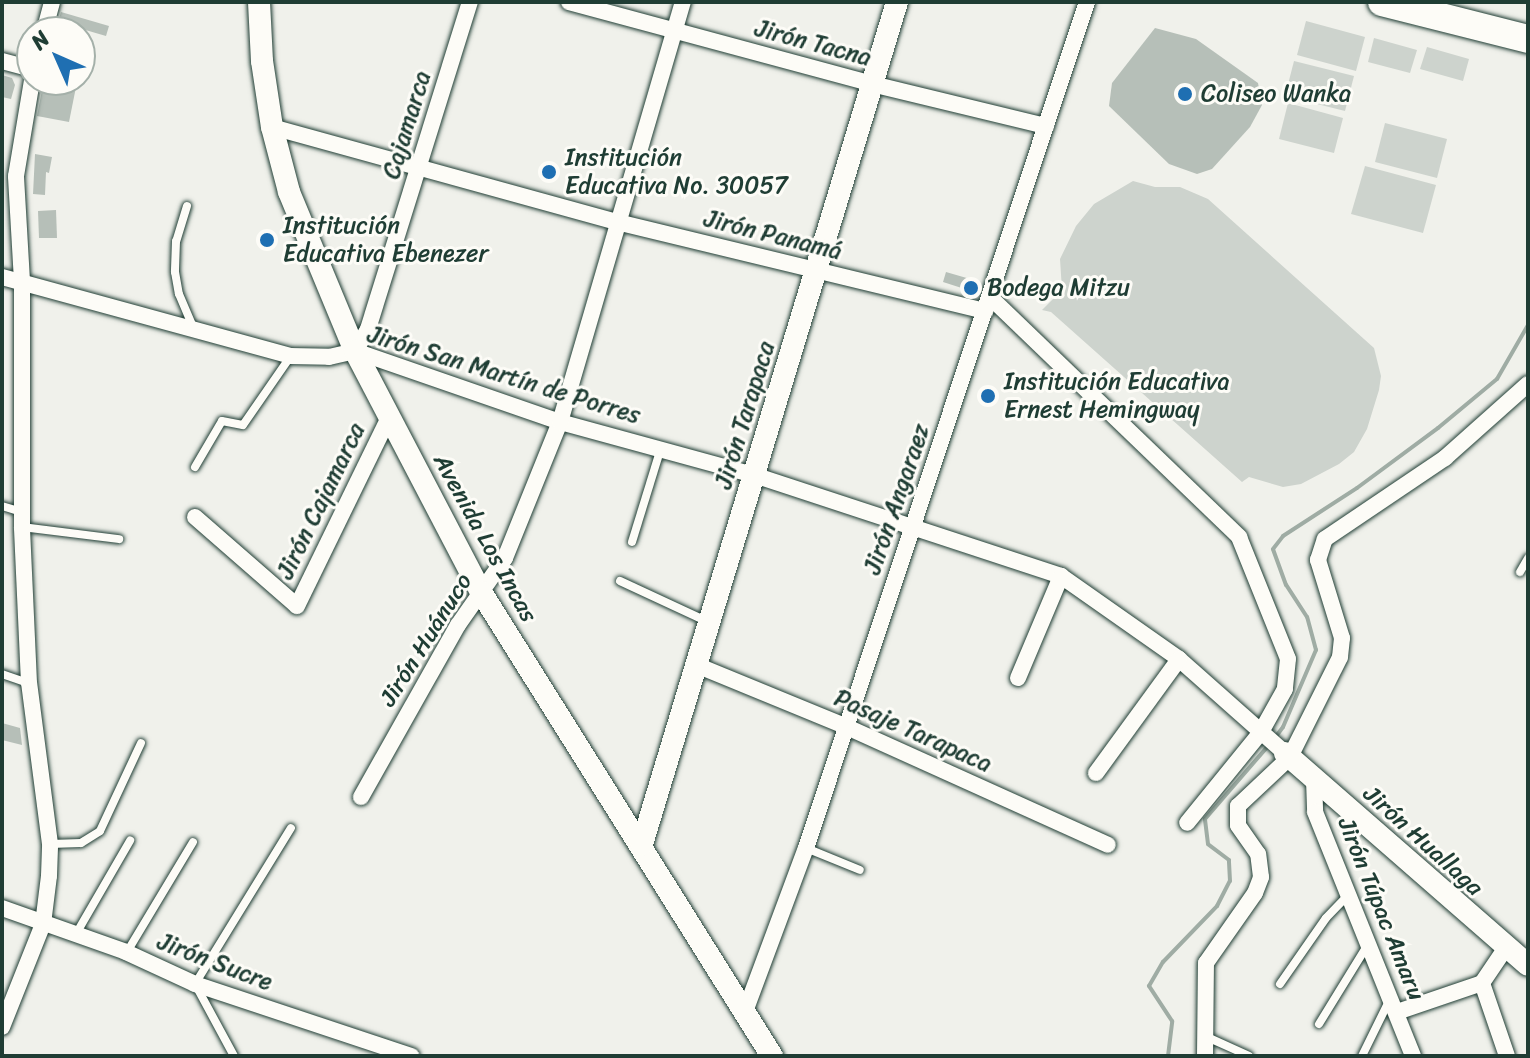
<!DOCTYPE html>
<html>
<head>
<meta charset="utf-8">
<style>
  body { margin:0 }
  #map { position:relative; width:1530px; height:1058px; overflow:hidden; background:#f0f1eb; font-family:Sriracha,sans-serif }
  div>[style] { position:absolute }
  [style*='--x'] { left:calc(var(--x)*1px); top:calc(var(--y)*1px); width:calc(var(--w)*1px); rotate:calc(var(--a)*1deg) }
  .green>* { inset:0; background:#cdd3cd }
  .stream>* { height:4px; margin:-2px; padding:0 2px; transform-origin:2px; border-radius:2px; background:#9faca4 }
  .building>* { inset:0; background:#b6bfb8 }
  .roads { filter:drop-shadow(0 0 2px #1f3d34) drop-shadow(0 0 2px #1f3d34) }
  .lane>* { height:8px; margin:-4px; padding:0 4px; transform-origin:4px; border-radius:4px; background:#fdfcf7 }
  .street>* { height:16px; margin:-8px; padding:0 8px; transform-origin:8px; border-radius:8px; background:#fdfcf7 }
  .secondary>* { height:22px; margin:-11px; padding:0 11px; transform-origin:11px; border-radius:11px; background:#fdfcf7 }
  .highway>* { height:28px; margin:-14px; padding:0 14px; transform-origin:14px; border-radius:14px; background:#fdfcf7 }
  .dots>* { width:22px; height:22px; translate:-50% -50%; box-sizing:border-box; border:4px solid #fdfcf7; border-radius:50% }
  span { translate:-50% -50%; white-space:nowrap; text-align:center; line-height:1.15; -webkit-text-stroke:6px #fdfcf7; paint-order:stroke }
  .street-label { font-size:24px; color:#1f3d34 }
  .poi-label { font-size:24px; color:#1f3d34 }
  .left { translate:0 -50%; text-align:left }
  .frame { position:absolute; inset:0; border:4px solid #1f3d34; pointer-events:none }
  .north { position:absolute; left:16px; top:16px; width:80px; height:80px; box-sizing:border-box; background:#fdfcf7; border:2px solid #a4b0a9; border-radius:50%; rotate:315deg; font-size:22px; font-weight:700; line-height:32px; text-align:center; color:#1f3d34 }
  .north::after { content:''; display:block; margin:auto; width:28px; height:36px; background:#1f6fb2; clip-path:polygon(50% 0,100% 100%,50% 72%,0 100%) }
</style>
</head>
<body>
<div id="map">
  <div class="green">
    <div style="clip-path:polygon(1306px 21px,1365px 37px,1356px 71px,1297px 55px)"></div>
    <div style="clip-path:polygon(1374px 38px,1417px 50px,1410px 73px,1368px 62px)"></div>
    <div style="clip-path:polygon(1427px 47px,1469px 59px,1463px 81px,1420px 69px)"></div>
    <div style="clip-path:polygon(1294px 61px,1354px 76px,1345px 111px,1285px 96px)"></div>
    <div style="clip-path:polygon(1288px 103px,1343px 118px,1334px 153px,1279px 139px)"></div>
    <div style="clip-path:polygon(1385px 123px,1447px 139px,1437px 178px,1375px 162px)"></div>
    <div style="clip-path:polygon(1365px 166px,1436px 185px,1423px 233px,1351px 214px)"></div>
    <div style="clip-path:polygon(1133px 181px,1155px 187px,1180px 187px,1208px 199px,1374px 348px,1381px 376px,1379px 390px,1367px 429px,1354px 452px,1339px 464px,1301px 484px,1283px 487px,1249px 477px,1242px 482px,1051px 312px,1042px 310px,1062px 290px,1060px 259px,1076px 226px,1094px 204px)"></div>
  </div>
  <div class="stream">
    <div style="--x:1274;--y:739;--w:15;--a:-53"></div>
    <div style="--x:1283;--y:727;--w:84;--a:-66.8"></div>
    <div style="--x:1316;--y:650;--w:34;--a:-105"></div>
    <div style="--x:1307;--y:617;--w:38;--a:-123"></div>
    <div style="--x:1286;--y:585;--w:38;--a:-110"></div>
    <div style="--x:1273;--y:549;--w:16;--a:-52"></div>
    <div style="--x:1283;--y:536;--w:88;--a:-33"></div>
    <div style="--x:1357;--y:488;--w:101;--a:-36.5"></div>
    <div style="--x:1438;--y:428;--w:77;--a:-39.7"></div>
    <div style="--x:1497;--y:379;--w:62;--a:-60.1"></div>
    <div style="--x:1168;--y:1056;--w:35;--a:-83"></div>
    <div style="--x:1172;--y:1021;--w:42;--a:-123.3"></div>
    <div style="--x:1149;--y:986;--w:28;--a:-60"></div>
    <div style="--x:1163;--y:962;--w:78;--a:-46"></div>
    <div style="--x:1217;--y:906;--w:28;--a:-63"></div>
    <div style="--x:1230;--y:881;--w:21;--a:-93"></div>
    <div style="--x:1229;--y:860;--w:26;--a:-143"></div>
    <div style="--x:1208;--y:844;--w:25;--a:-97"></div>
    <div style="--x:1205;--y:819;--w:96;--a:-49.2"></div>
  </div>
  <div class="building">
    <div style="clip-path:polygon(61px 12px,109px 26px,106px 36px,58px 22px)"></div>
    <div style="clip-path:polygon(1155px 28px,1196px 39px,1258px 83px,1262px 105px,1250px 127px,1212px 169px,1197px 174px,1169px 164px,1109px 106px,1112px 83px)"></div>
    <div style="clip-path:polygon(2px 75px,12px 78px,15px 85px,11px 99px,2px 97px)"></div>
    <div style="clip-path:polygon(44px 80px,76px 87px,69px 122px,37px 116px)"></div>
    <div style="clip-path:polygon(35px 154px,52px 157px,49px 173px,46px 172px,45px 195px,33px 194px)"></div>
    <div style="clip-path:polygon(56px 210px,57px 238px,39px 238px,38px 211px)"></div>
    <div style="clip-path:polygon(946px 272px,977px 281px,975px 289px,971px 291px,943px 282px)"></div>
    <div style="clip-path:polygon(2px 723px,20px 728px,22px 745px,2px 740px)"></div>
  </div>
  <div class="roads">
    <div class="lane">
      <div style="--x:187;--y:206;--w:37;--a:107"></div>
      <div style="--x:176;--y:241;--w:31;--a:92"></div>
      <div style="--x:175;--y:272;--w:22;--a:80"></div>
      <div style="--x:179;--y:294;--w:36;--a:67"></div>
      <div style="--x:195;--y:467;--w:53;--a:-59.6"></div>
      <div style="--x:222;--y:421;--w:21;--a:11"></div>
      <div style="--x:243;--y:425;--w:83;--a:-55.3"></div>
      <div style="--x:2;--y:506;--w:21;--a:17"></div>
      <div style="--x:22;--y:527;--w:98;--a:7.1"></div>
      <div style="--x:632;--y:542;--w:98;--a:-72.9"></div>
      <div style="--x:1520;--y:572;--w:16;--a:-60"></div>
      <div style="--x:620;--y:581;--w:95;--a:24.9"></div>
      <div style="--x:2;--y:674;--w:28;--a:19"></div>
      <div style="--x:50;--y:844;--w:31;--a:-2"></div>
      <div style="--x:81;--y:843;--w:22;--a:-32"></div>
      <div style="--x:100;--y:831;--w:97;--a:-65"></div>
      <div style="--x:806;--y:848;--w:58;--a:22.2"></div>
      <div style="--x:76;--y:934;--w:108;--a:-59.9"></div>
      <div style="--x:127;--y:952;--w:128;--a:-59"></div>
      <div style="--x:1280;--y:984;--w:80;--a:-55.1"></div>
      <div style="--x:1326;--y:918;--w:33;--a:-46"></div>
      <div style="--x:1319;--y:1024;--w:92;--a:-58.4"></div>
      <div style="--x:1207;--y:1037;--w:46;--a:24.3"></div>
      <div style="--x:234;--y:1056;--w:82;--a:-118.4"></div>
      <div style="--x:195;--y:984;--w:183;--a:-58.4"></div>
      <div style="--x:1362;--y:1056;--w:64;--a:-63.8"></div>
    </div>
    <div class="street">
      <div style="--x:569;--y:2;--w:314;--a:15.1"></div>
      <div style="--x:872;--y:84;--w:179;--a:13.6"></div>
      <div style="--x:44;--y:32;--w:31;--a:-75"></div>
      <div style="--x:2;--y:61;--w:31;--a:15"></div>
      <div style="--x:272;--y:127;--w:358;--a:15.4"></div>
      <div style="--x:617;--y:222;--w:379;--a:13.6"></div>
      <div style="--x:2;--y:277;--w:299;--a:15.3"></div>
      <div style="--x:290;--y:356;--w:39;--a:1"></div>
      <div style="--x:329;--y:357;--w:27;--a:-13"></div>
      <div style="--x:355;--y:351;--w:217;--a:19.1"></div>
      <div style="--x:560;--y:422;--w:201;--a:15.3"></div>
      <div style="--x:754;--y:475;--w:323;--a:18.2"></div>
      <div style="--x:1061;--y:576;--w:144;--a:35.1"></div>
      <div style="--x:1179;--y:659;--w:142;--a:41.6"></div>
      <div style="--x:990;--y:297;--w:346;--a:43.9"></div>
      <div style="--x:1239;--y:537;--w:131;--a:68.1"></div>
      <div style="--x:1288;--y:659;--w:30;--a:96"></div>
      <div style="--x:1285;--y:689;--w:49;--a:119.2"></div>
      <div style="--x:1261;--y:732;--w:117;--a:129.1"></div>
      <div style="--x:355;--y:351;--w:26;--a:-59"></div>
      <div style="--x:368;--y:329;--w:343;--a:-72.7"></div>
      <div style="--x:195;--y:517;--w:135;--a:41.1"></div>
      <div style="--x:297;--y:606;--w:210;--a:-64"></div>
      <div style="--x:696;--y:665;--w:163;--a:22.3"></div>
      <div style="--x:847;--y:727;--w:286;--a:24.3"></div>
      <div style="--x:1018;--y:678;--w:111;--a:-67.1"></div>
      <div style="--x:1096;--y:773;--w:141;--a:-53.9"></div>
      <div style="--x:1314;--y:779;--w:33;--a:88"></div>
      <div style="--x:1315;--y:812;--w:263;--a:68.1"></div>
      <div style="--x:361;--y:797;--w:197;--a:-60.6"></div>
      <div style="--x:458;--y:625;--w:82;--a:-55"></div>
      <div style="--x:505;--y:558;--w:147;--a:-68"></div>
      <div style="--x:560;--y:422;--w:438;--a:-73.7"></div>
      <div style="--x:2;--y:908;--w:132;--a:19.5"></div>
      <div style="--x:126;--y:952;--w:76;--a:24.9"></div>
      <div style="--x:195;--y:984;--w:228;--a:18.4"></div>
      <div style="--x:1482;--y:983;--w:77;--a:71.1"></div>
      <div style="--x:746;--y:1009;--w:172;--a:-69.6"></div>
      <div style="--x:806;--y:848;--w:891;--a:-71.63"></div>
      <div style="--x:1397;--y:1012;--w:90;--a:-18.8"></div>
      <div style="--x:1482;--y:983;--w:41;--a:-55.9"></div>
      <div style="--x:2;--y:1027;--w:111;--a:-68.3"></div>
      <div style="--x:43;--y:924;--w:48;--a:-82.9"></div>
      <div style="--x:49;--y:876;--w:32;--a:-88"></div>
      <div style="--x:50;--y:844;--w:162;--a:-97.4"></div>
      <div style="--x:29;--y:683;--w:156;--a:-92.6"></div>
      <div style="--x:22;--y:527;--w:246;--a:-90"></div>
      <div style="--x:22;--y:281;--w:105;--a:-93.3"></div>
      <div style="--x:16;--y:176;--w:97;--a:-80.5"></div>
      <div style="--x:1205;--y:1056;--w:93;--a:-89.4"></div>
      <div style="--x:1206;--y:963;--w:85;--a:-55"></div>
      <div style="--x:1255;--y:893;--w:17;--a:-69"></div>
      <div style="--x:1261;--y:877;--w:23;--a:-97"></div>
      <div style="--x:1258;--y:854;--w:35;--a:-125"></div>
      <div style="--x:1238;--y:825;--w:19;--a:-90"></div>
      <div style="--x:1238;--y:806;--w:71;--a:-43.3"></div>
      <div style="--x:1290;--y:757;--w:112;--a:-63.4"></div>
      <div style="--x:1340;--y:657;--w:19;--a:-84"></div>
      <div style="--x:1342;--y:638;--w:82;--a:-107.1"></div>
      <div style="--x:1318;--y:560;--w:22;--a:-72"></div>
      <div style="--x:1325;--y:539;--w:145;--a:-34"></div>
      <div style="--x:1445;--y:458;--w:111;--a:-41.7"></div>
    </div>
    <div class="secondary">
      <div style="--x:259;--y:2;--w:59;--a:87.1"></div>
      <div style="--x:262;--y:61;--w:67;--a:81.4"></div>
      <div style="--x:272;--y:127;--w:67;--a:75.3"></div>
      <div style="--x:289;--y:192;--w:172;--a:67.5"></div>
      <div style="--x:355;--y:351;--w:272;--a:62.4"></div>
      <div style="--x:481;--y:592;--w:548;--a:57.91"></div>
      <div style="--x:1285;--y:753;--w:322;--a:41.1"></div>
      <div style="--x:642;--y:844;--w:880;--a:-73.15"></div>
    </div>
    <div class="highway">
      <div style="--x:1382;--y:2;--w:151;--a:14.2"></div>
    </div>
  </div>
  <div class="dots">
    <div style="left:1185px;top:94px;background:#1f6fb2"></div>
    <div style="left:549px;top:172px;background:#1f6fb2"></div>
    <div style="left:267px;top:240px;background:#1f6fb2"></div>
    <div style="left:971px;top:288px;background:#1f6fb2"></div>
    <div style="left:988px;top:396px;background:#1f6fb2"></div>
  </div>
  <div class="street-label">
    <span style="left:813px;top:43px;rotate:15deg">Jirón Tacna</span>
    <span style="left:407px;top:125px;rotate:-73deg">Cajamarca</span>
    <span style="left:773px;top:235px;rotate:14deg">Jirón Panamá</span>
    <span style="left:504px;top:375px;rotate:17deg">Jirón San Martín de Porres</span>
    <span style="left:745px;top:415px;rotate:-73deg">Jirón Tarapaca</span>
    <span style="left:897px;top:499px;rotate:-71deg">Jirón Angaraez</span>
    <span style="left:321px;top:501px;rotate:-64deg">Jirón Cajamarca</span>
    <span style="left:485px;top:538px;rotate:61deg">Avenida Los Incas</span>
    <span style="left:426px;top:640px;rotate:-58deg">Jirón Huánuco</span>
    <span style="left:913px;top:731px;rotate:24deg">Pasaje Tarapaca</span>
    <span style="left:1423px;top:841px;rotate:42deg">Jirón Huallaga</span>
    <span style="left:1381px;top:909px;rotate:68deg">Jirón Túpac Amaru</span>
    <span style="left:215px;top:962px;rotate:21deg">Jirón Sucre</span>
  </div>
  <div class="poi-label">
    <span class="left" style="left:1201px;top:94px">Coliseo Wanka</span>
    <span class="left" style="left:565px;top:172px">Institución<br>Educativa No. 30057</span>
    <span class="left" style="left:283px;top:240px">Institución<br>Educativa Ebenezer</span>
    <span class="left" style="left:987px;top:288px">Bodega Mitzu</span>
    <span class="left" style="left:1004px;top:396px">Institución Educativa<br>Ernest Hemingway</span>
  </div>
  <div class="frame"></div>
  <div class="north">N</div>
</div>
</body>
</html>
